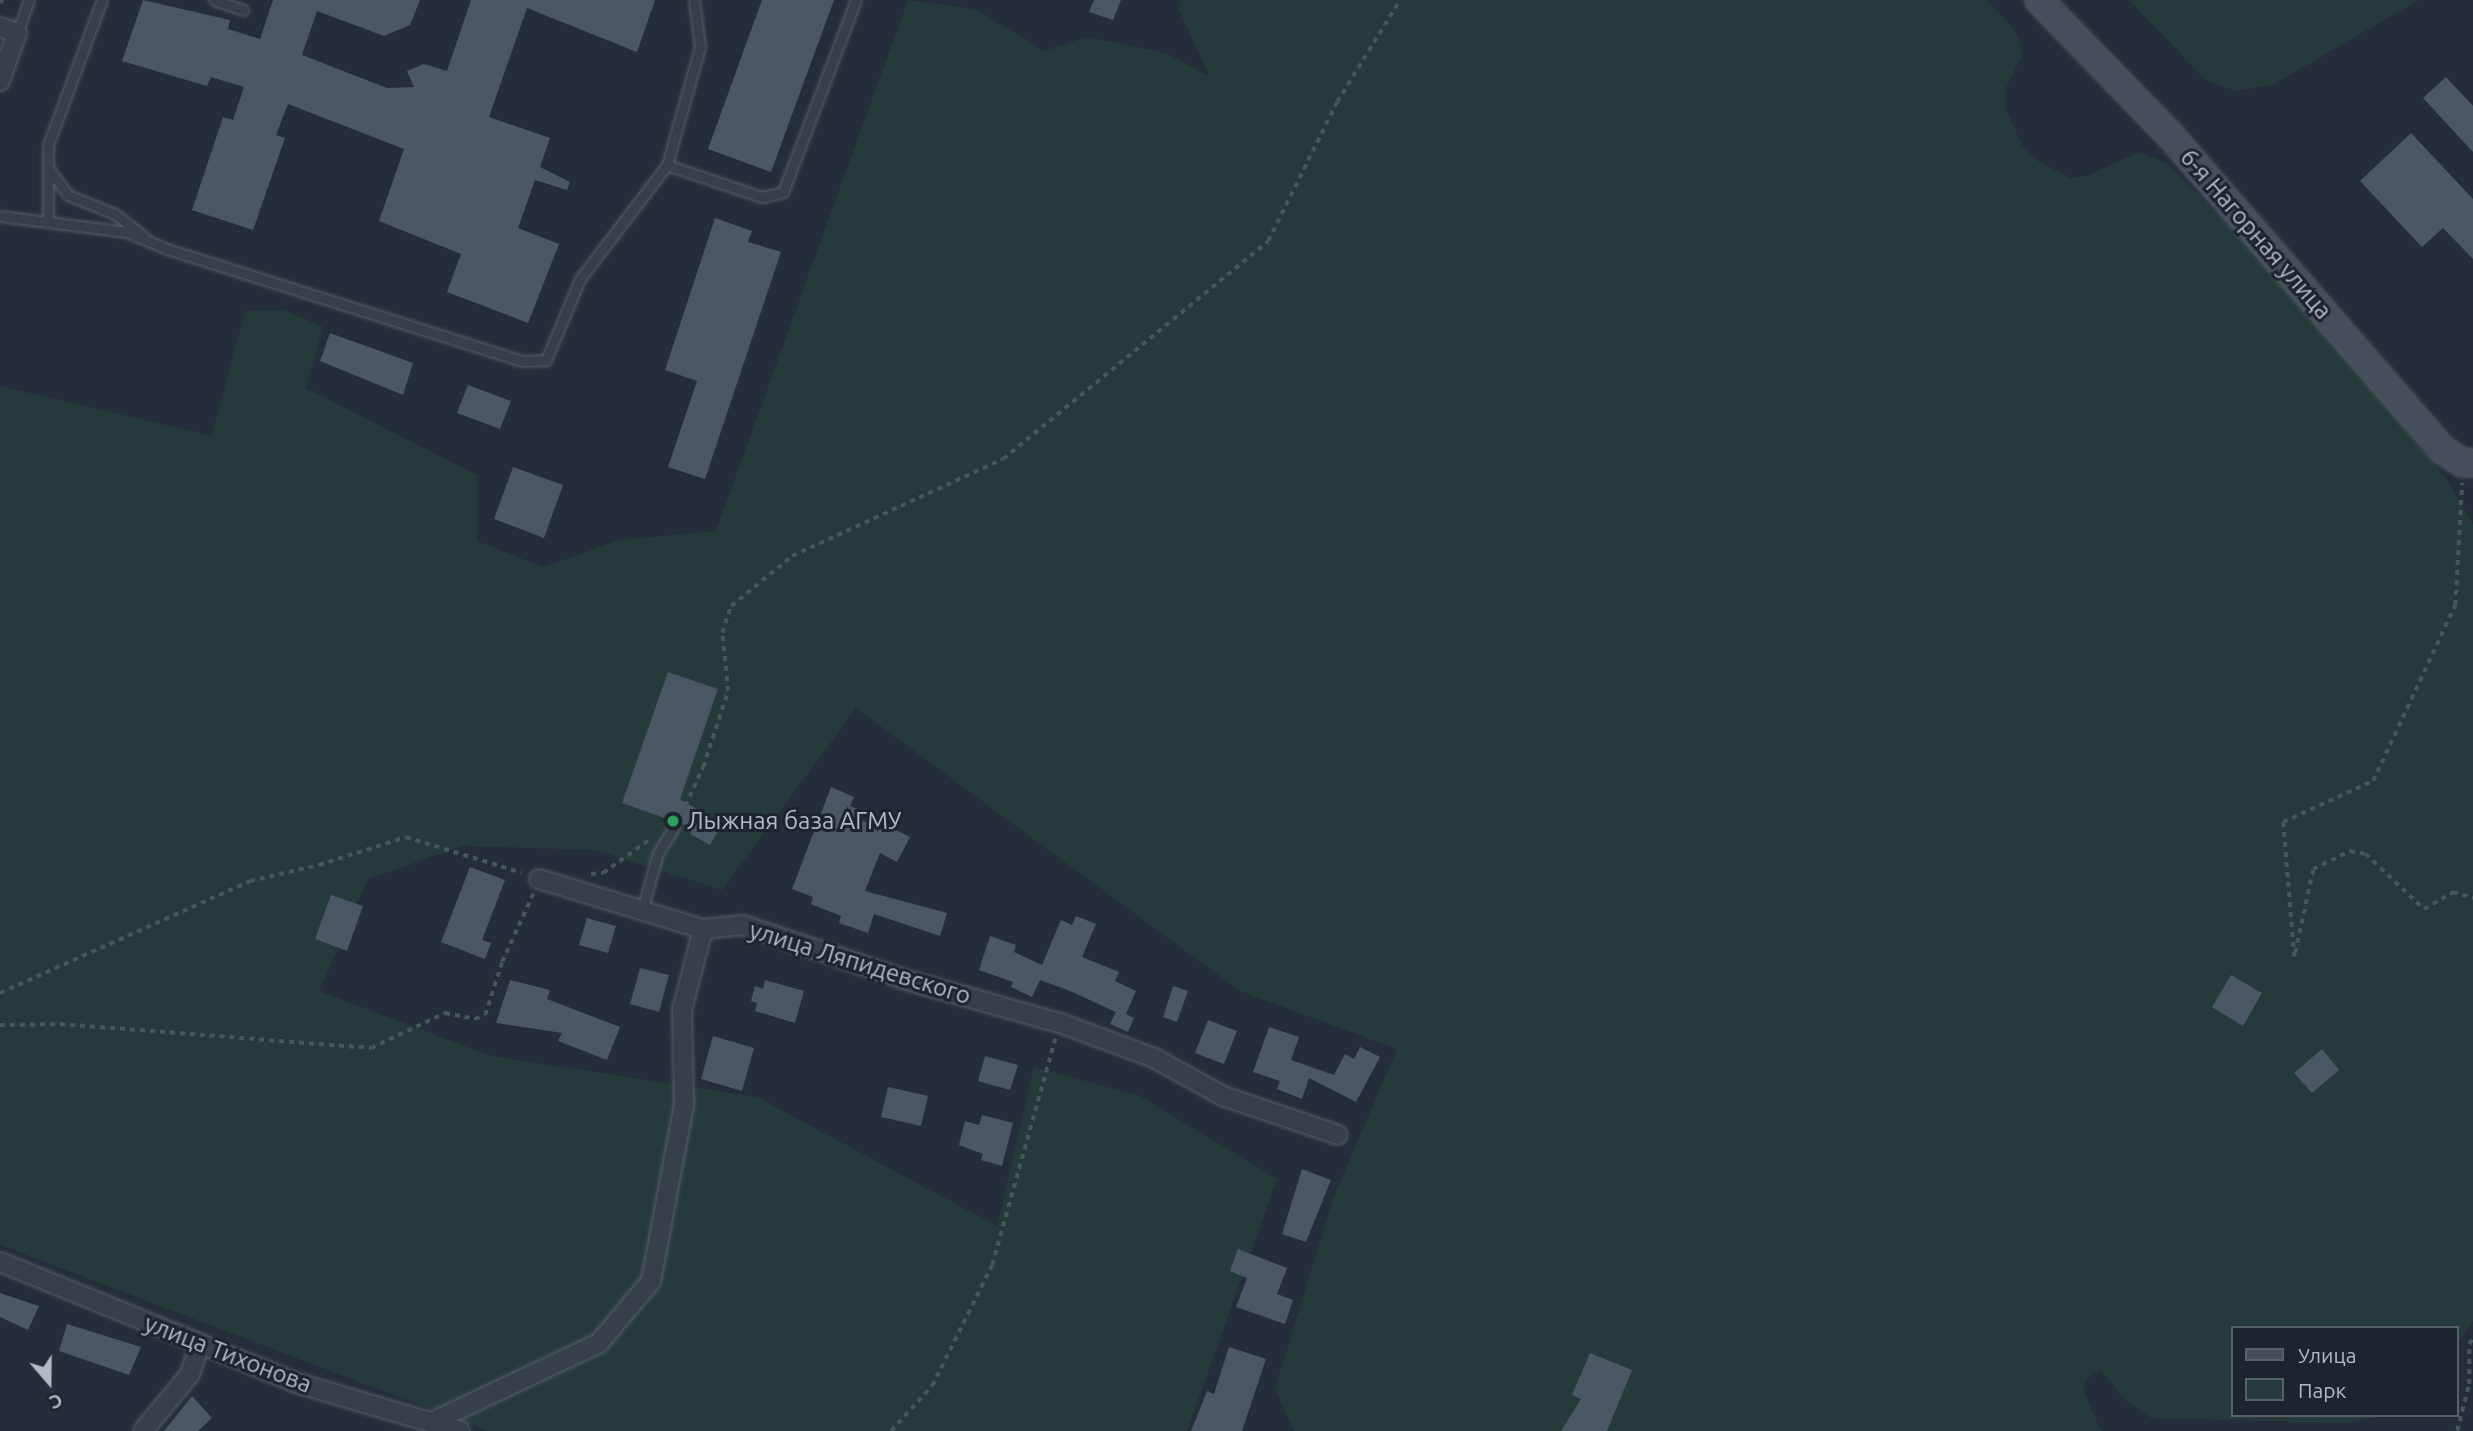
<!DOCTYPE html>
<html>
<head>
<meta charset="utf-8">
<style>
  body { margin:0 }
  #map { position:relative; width:2473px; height:1431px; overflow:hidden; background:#242d39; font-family:Ubuntu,sans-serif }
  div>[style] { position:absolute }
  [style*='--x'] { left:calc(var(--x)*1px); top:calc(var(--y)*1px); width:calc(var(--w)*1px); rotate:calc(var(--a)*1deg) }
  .green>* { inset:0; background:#273a3b }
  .building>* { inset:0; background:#4c5764 }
  .path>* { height:3.5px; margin-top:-1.75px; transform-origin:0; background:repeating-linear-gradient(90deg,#465759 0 5px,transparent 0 10px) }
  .roads { filter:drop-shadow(0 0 2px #565d67) drop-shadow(0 0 2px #565d67) }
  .lane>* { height:9px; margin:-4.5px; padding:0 4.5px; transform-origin:4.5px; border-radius:4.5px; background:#373f49 }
  .street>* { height:18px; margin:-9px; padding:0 9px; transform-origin:9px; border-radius:9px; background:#373f49 }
  .secondary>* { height:26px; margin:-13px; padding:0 13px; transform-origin:13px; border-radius:13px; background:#464e5c }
  .dots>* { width:19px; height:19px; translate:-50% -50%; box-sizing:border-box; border:4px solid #1d242e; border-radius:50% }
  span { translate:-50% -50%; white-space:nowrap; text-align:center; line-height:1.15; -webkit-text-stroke:6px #1d242e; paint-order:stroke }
  .street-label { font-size:24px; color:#b3bac5 }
  .poi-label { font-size:24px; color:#b3bac5 }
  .left { translate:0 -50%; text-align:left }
  .legend { position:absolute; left:2231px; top:1326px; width:228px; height:91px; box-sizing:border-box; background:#1d242e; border:2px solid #59606a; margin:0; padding:9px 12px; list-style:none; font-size:21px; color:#b3bac5 }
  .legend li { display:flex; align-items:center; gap:14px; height:35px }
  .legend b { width:35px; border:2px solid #59606a }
  .north { position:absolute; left:14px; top:1347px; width:70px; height:70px; -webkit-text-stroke:5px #1d242e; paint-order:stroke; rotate:160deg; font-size:19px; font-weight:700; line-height:28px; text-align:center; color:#b3bac5 }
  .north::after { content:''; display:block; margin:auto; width:24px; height:32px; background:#b3bac5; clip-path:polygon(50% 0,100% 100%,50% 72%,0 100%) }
</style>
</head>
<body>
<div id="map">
  <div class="green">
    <div style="clip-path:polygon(908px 0,975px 9px,1044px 51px,1087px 37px,1166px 53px,1210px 77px,1179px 10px,1181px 0,1986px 0,2015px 30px,2020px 43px,2022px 55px,2005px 90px,2006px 109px,2022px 146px,2039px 162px,2070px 178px,2087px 176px,2139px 152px,2168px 164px,2310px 310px,2447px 480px,2473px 525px,2473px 1321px,2457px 1343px,2457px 1328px,2233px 1328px,2233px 1415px,2386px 1415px,2342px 1423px,2151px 1418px,2125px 1400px,2100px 1369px,2086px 1379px,2084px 1392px,2101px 1431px,1294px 1431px,1275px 1389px,1334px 1196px,1397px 1049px,1240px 991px,856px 708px,722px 890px,596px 850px,462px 846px,368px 879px,319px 991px,491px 1056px,757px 1097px,997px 1226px,1034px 1067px,1140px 1096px,1277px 1179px,1187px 1431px,488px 1431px,0 1245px,0 386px,212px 436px,245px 311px,284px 310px,323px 327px,306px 388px,477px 475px,477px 541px,543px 567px,620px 540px,716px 531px)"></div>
    <div style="clip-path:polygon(2129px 0,2419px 0,2274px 84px,2236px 91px,2206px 80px)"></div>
  </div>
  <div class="building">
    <div style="clip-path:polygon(143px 0,230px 20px,228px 29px,260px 39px,273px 0,420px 0,410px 25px,384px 36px,317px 11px,302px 55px,387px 88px,414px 87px,407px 71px,424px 64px,447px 71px,471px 0,655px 0,637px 52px,527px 8px,489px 117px,550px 138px,540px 167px,570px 182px,567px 190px,535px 180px,518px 228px,559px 244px,528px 323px,447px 292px,461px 254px,379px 221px,404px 149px,288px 104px,276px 135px,285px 138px,253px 230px,192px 210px,223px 117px,233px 120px,244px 87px,211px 77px,207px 86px,122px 61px)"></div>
    <div style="clip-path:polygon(762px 0,834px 0,771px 172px,708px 149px)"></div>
    <div style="clip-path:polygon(1094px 0,1121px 0,1113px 20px,1089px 12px)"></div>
    <div style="clip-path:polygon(2446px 77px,2473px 106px,2473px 152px,2423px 98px)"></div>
    <div style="clip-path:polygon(2411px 133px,2473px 199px,2473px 259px,2443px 228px,2422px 247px,2360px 181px)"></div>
    <div style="clip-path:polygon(715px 218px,752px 231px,748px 242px,781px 252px,705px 479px,668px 467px,697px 381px,665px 370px)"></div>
    <div style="clip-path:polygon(330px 333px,413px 363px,403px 395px,320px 361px)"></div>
    <div style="clip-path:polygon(468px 385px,511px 401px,500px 429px,457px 413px)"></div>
    <div style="clip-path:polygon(513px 467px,563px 485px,544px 538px,494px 519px)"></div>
    <div style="clip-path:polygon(668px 672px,718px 689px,680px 799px,722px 824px,710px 845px,690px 834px,693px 828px,622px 803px)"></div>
    <div style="clip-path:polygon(831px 787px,854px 797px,850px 806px,863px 811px,859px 819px,886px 831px,888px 826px,910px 837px,897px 862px,880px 853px,865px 891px,947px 913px,940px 936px,874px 914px,868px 933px,839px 923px,841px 916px,811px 904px,813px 897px,792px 889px)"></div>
    <div style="clip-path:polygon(470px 867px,505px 880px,482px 940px,491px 943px,485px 959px,441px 942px)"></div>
    <div style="clip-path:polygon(331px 895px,363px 906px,347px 951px,315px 939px)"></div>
    <div style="clip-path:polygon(1076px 916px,1096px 924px,1082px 957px,1119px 972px,1115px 981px,1136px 991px,1126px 1014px,1134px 1018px,1128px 1032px,1110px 1024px,1116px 1012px,1070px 991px,1040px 980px,1032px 997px,1011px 987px,1013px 982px,979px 970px,990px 936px,1016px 945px,1014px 952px,1042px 965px,1061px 920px,1072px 925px)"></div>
    <div style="clip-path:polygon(587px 918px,616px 926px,608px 953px,579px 945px)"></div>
    <div style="clip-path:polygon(640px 968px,669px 975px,659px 1012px,630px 1004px)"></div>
    <div style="clip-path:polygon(2231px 975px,2262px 993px,2243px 1026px,2212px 1007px)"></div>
    <div style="clip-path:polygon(510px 980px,550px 990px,547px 999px,620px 1027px,607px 1060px,558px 1041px,562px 1033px,496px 1023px)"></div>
    <div style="clip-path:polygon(765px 980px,804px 991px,795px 1023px,755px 1011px,757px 1003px,751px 1001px,755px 986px,763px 989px)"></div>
    <div style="clip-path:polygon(1173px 986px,1188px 991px,1177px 1022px,1163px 1017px)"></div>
    <div style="clip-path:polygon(1208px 1020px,1237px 1031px,1224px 1064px,1195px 1053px)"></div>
    <div style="clip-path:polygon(1269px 1027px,1299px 1037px,1291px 1060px,1334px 1075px,1345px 1054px,1354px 1059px,1360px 1047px,1380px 1057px,1356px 1102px,1309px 1078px,1302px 1099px,1277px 1089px,1280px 1081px,1253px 1072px)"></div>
    <div style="clip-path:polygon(713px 1036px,754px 1048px,742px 1091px,701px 1079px)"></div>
    <div style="clip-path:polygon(2322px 1049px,2339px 1070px,2312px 1093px,2294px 1073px)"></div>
    <div style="clip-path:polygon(985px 1056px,1018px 1065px,1010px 1090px,978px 1081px)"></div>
    <div style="clip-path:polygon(888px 1087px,928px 1096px,921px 1126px,881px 1117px)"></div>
    <div style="clip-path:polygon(982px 1115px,1013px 1123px,1002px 1166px,981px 1160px,983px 1154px,959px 1145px,965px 1121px,979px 1125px)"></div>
    <div style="clip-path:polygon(1302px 1169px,1331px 1180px,1306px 1242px,1282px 1234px)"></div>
    <div style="clip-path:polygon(1238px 1249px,1287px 1268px,1277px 1294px,1293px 1300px,1285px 1324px,1236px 1307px,1247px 1278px,1230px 1271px)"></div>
    <div style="clip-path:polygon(0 1293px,39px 1306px,28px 1330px,0 1317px)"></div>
    <div style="clip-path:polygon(67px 1324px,141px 1347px,129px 1375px,59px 1351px)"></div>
    <div style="clip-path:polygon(1229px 1347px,1266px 1359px,1242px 1431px,1191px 1431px,1207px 1391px,1214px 1394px)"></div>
    <div style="clip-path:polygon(1590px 1353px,1632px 1370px,1607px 1431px,1561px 1431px,1581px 1399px,1572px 1395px)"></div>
    <div style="clip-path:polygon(192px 1396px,212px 1418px,198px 1431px,164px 1431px)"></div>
  </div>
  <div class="path">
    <div style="--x:0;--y:3;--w:4;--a:-56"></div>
    <div style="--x:681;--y:815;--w:53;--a:-65.4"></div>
    <div style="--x:703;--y:767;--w:80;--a:-71.8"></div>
    <div style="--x:728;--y:691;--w:58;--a:-95.9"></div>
    <div style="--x:722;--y:633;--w:28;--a:-72"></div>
    <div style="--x:731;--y:606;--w:79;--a:-39.3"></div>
    <div style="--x:792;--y:556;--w:232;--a:-24.7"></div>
    <div style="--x:1003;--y:459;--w:343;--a:-39.4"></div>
    <div style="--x:1268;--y:241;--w:155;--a:-63.6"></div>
    <div style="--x:1337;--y:102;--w:120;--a:-58.3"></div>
    <div style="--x:591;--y:874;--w:12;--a:-5"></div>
    <div style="--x:603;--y:873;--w:57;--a:-35.7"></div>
    <div style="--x:2295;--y:953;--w:86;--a:-77.9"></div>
    <div style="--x:2313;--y:869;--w:41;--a:-25.9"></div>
    <div style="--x:2350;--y:851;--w:16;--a:11"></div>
    <div style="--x:2366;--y:854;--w:80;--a:43.5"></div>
    <div style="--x:2424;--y:909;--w:34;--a:-30"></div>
    <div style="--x:2453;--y:892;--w:21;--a:17"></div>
    <div style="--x:2294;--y:957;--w:135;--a:-94.7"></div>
    <div style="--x:2283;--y:822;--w:99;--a:-24.5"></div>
    <div style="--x:2373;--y:781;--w:194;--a:-65"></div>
    <div style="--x:2455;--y:605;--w:122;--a:-86.7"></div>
    <div style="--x:0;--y:993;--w:274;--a:-24.1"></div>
    <div style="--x:250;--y:881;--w:71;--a:-13.1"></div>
    <div style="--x:319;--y:865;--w:91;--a:-17.8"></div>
    <div style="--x:406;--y:837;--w:121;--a:17.2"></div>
    <div style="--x:0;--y:1025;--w:60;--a:-1"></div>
    <div style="--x:60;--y:1024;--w:312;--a:4.4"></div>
    <div style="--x:371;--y:1048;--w:82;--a:-25.3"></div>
    <div style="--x:445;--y:1013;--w:31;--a:11"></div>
    <div style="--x:475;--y:1019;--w:11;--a:-22"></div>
    <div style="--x:485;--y:1015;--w:56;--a:-72.2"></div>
    <div style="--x:502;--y:962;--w:75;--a:-65.5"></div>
    <div style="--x:891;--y:1431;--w:61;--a:-47.7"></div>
    <div style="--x:932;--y:1386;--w:135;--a:-63.6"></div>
    <div style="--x:992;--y:1265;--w:235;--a:-74.4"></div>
    <div style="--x:2457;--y:1431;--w:49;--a:-75.7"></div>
    <div style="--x:2469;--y:1384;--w:40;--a:-90"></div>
    <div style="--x:2469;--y:1344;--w:7;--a:-56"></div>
  </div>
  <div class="roads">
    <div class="lane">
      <div style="--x:214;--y:0;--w:31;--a:19"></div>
      <div style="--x:17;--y:33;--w:35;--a:-70"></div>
      <div style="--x:667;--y:165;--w:100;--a:18.6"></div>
      <div style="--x:762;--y:197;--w:22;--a:-13"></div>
      <div style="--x:783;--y:192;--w:205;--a:-69.2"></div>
      <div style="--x:49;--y:169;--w:32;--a:54"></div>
      <div style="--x:68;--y:195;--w:51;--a:22"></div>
      <div style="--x:115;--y:214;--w:36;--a:38"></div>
      <div style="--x:0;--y:216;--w:128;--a:7.2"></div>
      <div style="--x:127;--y:232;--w:43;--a:23"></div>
      <div style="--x:167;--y:249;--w:372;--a:17.5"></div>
      <div style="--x:522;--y:361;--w:24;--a:-2"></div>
      <div style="--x:546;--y:360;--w:88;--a:-67.2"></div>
      <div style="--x:580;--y:279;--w:143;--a:-52.7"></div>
      <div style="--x:667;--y:165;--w:123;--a:-74.4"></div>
      <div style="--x:700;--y:47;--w:47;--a:-97.3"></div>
      <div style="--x:48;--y:220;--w:75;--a:-90"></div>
      <div style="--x:48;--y:145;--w:155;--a:-69.6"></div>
      <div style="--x:643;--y:907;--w:56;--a:-74.5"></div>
      <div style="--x:658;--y:853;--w:31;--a:-58"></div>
    </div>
    <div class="street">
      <div style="--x:0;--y:27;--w:18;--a:19"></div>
      <div style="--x:17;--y:33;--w:51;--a:109.5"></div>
      <div style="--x:539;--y:879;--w:171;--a:17"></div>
      <div style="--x:703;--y:929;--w:40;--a:-5.7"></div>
      <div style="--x:743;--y:925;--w:169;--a:18.6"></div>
      <div style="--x:903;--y:979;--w:163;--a:15.7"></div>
      <div style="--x:1060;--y:1023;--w:100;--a:20.4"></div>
      <div style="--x:1154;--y:1058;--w:79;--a:28.8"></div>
      <div style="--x:1223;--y:1096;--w:121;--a:18.7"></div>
      <div style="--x:0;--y:1262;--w:321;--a:22.2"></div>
      <div style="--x:297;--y:1383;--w:170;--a:16.4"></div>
      <div style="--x:434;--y:1421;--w:183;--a:-25.3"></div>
      <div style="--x:599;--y:1343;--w:81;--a:-50"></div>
      <div style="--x:651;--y:1281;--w:180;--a:-79.4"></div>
      <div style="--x:684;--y:1104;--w:94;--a:-91.2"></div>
      <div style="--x:682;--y:1010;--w:84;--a:-75.5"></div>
      <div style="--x:143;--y:1431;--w:74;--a:-50.5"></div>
      <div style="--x:190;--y:1374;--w:29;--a:-72"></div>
    </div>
    <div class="secondary">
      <div style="--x:2039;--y:0;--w:188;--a:45.9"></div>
      <div style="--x:2170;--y:135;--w:417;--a:49.1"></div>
      <div style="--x:2443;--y:450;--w:24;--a:33"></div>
      <div style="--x:2463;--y:463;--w:10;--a:0"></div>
    </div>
  </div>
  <div class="dots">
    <div style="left:673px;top:821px;background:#2e9e5b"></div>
  </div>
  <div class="street-label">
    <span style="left:2256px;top:234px;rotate:49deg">6-я Нагорная улица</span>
    <span style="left:860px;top:963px;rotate:17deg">улица Ляпидевского</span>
    <span style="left:228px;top:1354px;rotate:21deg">улица Тихонова</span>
  </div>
  <div class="poi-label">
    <span class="left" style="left:687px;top:821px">Лыжная база АГМУ</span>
  </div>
  <ul class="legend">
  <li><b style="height:9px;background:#464e5c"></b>Улица</li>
  <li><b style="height:19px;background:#273a3b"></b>Парк</li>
  </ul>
  <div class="north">С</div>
</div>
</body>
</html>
